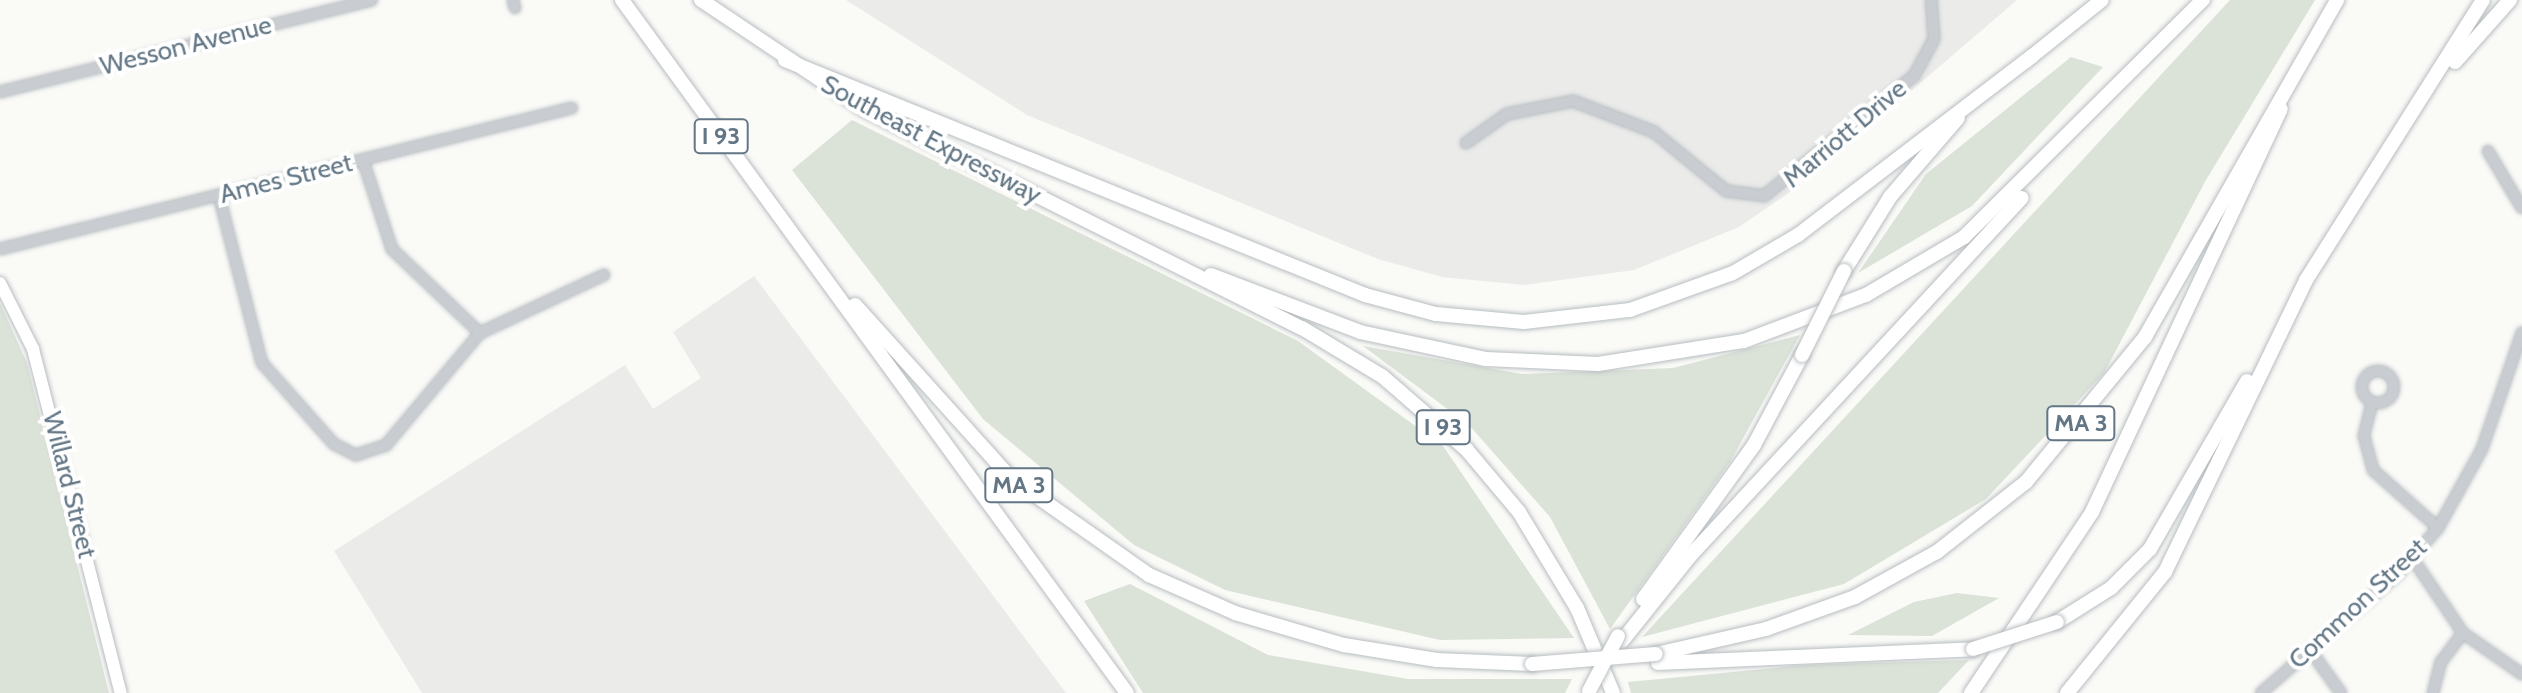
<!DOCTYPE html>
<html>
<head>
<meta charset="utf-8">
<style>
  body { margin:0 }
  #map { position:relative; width:2522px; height:693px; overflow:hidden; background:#fafaf7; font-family:Cabin,sans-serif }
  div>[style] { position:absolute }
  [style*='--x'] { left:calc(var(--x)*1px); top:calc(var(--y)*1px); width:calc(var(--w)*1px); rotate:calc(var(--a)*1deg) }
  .built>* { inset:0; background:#ebebea }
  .green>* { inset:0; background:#dbe2d8 }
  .roads { filter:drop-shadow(0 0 2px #b7bdc1) drop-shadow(0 0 2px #b7bdc1) }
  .minor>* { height:10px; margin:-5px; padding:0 5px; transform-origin:5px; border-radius:5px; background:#c9cdd1 }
  .minor>.ring { margin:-5px; padding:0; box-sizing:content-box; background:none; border:10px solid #c9cdd1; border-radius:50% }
  .major>* { height:12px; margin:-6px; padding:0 6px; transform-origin:6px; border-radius:6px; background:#fff }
  .highway>* { height:14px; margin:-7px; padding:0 7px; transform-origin:7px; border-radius:7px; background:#fff }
  .bridges { filter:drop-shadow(0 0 2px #b9bdc1) drop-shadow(0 0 2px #b9bdc1) }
  .highway-bridge>* { height:14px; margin:-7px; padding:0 7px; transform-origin:7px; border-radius:7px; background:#fff }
  span { translate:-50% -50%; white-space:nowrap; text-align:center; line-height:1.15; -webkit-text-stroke:8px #fff; paint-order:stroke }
  .shield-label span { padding:2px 6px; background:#fff; border:2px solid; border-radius:6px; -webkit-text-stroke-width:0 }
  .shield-label { font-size:24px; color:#627685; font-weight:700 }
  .street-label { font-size:26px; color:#627685 }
</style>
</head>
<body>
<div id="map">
  <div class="built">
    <div style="clip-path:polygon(846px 0,2017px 0,1806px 181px,1739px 227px,1634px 270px,1524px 285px,1442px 277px,1378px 259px,1027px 115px)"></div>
    <div style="clip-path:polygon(754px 276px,1066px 693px,422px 693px,334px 551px,625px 365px,653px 409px,701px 378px,673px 332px)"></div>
  </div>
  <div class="green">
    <div style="clip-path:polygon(2230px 0,2315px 0,2206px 180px,2104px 373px,1986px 499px,1844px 584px,1642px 637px)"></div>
    <div style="clip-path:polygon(2071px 57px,2103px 67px,1972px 206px,1858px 273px,1926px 174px)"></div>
    <div style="clip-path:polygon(852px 120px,1298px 341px,1443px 446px,1574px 638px,1440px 640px,1225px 590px,1134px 545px,983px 419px,792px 170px)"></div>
    <div style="clip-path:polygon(0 303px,27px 363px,109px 693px,0 693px)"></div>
    <div style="clip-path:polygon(1800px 335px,1730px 462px,1610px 629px,1550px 517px,1469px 425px,1363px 346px,1522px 374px,1673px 368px)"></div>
    <div style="clip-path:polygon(1130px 584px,1268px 655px,1408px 679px,1572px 679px,1565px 693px,1143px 693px,1084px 601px)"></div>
    <div style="clip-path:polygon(1957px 593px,1999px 598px,1932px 636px,1848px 635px,1914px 602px)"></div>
    <div style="clip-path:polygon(1969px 660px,1938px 693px,1631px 693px,1628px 682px,1805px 665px)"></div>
  </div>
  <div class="roads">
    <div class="minor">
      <div style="--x:513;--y:0;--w:8;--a:76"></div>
      <div style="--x:0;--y:92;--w:383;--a:-13.9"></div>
      <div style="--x:1466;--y:143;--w:50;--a:-35.3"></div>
      <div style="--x:1507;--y:114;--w:67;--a:-11.1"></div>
      <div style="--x:1573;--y:101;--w:87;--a:20.9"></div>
      <div style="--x:1654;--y:132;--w:93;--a:39.3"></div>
      <div style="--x:1726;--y:191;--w:38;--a:7"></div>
      <div style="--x:1764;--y:196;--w:192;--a:-38.7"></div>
      <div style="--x:1914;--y:76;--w:42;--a:-61.6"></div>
      <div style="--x:1934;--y:39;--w:39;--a:-94"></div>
      <div style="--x:2488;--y:151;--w:66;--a:59.2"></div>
      <div style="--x:363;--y:160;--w:94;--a:72"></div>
      <div style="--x:392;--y:249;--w:122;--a:43.7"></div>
      <div style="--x:219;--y:196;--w:172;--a:75.6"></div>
      <div style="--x:262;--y:363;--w:108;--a:48.4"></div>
      <div style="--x:334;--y:444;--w:25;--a:27"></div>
      <div style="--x:356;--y:455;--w:32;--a:-18"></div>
      <div style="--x:386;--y:445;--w:146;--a:-50"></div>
      <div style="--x:480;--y:333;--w:137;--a:-25.1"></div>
      <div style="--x:0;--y:249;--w:589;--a:-13.85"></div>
      <div class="ring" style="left:2362px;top:371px;width:22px;height:22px"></div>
      <div style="--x:2371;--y:407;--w:30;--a:104"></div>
      <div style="--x:2364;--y:436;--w:35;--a:75"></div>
      <div style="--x:2373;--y:470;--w:87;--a:41.7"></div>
      <div style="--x:2413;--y:559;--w:89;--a:56"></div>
      <div style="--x:2463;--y:633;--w:72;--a:34.8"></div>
      <div style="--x:2310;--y:650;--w:53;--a:54.2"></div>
      <div style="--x:2261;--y:693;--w:181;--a:-41"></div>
      <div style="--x:2398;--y:574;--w:61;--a:-49"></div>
      <div style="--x:2438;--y:528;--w:90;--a:-60.9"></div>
      <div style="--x:2482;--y:449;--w:123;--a:-71"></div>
      <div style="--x:2433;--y:693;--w:32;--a:-76"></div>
      <div style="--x:2441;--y:662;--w:36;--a:-53"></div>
    </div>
    <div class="major">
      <div style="--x:0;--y:283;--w:74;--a:63.4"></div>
      <div style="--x:33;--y:349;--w:355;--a:75.7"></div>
    </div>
    <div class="highway">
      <div style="--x:622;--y:0;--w:857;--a:53.92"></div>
      <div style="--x:701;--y:0;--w:196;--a:33.8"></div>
      <div style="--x:864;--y:109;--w:490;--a:26.6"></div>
      <div style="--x:1302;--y:328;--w:93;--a:31"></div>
      <div style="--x:1382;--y:376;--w:113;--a:41"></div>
      <div style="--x:1467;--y:450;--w:81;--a:50"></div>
      <div style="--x:1519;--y:512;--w:112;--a:58.9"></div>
      <div style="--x:1577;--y:608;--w:92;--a:67"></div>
      <div style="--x:785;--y:60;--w:626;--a:22.06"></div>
      <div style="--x:1365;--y:295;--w:73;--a:15"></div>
      <div style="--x:1436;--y:314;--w:88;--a:5.2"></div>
      <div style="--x:1524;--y:322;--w:107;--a:-6.5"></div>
      <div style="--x:1630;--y:310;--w:109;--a:-19.8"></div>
      <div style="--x:1733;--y:273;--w:75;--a:-30.3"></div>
      <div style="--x:1798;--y:235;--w:295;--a:-37.4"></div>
      <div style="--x:2026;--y:61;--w:97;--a:-38.8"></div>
      <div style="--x:2455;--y:62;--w:83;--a:-48.4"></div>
      <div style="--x:1844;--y:271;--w:87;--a:-58.1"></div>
      <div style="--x:1890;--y:197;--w:104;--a:-49.3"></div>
      <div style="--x:1211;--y:275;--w:160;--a:20.9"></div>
      <div style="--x:1360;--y:332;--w:129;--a:12.1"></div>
      <div style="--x:1486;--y:359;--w:112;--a:2.6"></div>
      <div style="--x:1598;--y:364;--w:148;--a:-9"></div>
      <div style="--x:1744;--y:341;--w:130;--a:-20.7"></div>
      <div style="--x:1866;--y:295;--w:114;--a:-30.6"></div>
      <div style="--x:1964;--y:237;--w:337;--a:-44.8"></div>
      <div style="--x:855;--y:305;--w:233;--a:48"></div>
      <div style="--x:1011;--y:478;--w:169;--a:35.1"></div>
      <div style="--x:1149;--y:575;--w:94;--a:23.8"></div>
      <div style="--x:1235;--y:613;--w:114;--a:16.4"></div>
      <div style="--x:1344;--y:645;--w:94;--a:9.2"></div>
      <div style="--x:1437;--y:660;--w:95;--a:2.4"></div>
      <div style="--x:1643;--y:599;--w:190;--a:-54.2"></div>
      <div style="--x:1754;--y:445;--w:102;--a:-61.9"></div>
      <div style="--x:2057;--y:622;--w:64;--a:-32.2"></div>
      <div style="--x:2111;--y:588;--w:55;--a:-45"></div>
      <div style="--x:2150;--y:549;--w:194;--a:-60"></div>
      <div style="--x:1622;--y:641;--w:109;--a:-51.3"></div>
      <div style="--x:1690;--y:556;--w:488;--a:-47.2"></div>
      <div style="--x:1656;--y:654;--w:113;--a:-12.8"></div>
      <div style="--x:1766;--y:629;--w:95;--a:-19.8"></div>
      <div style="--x:1855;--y:597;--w:94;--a:-28.8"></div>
      <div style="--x:1937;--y:552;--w:113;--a:-38.2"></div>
      <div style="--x:2026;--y:482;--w:188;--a:-50.6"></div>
      <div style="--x:2145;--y:337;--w:388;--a:-60.3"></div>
      <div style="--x:1658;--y:663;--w:315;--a:-2.5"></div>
      <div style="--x:1971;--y:693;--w:218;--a:-56.2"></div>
      <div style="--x:2092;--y:512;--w:445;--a:-64.9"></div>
      <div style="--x:2067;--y:693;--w:156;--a:-51"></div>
      <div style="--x:2165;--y:572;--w:324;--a:-64.2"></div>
      <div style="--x:2306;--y:280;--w:331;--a:-57.7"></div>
    </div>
  </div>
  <div class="bridges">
    <div class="highway-bridge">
      <div style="--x:1802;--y:355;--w:94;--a:-63.4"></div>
      <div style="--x:1973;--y:649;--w:88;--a:-17.8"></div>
      <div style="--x:1532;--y:664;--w:124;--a:-4.6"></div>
      <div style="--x:1589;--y:691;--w:62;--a:-62.2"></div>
    </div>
  </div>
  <div class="shield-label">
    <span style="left:721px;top:136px">I 93</span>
    <span style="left:2081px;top:423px">MA 3</span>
    <span style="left:1443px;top:427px">I 93</span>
    <span style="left:1019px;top:485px">MA 3</span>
  </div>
  <div class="street-label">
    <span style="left:186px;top:46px;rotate:-14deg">Wesson Avenue</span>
    <span style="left:1845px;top:134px;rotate:-40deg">Marriott Drive</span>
    <span style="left:931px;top:140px;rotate:28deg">Southeast Expressway</span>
    <span style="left:286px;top:179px;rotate:-14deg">Ames Street</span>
    <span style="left:69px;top:485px;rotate:76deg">Willard Street</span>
    <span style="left:2358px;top:604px;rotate:-43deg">Common Street</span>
  </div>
</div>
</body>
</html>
